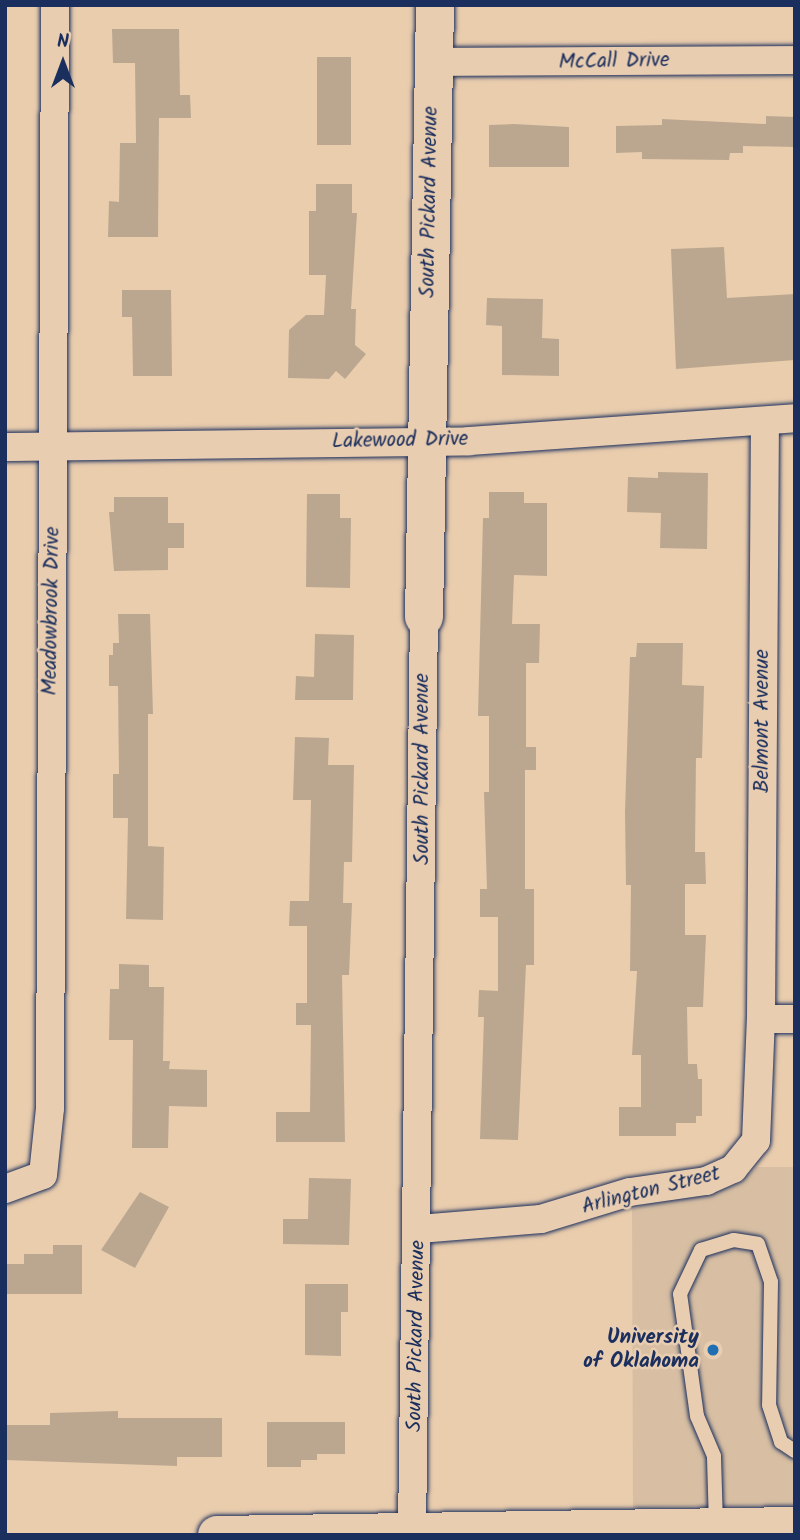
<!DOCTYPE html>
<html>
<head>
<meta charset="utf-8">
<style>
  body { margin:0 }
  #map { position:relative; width:800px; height:1540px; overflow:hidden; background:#eacdad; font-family:Kalam,sans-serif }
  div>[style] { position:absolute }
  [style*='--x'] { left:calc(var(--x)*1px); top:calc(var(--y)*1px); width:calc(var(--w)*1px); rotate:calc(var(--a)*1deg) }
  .built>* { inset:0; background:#d8bfa3 }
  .building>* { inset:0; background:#bba790 }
  .roads { filter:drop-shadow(0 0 2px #1b2f5e) drop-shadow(0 0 2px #1b2f5e) }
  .lane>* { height:14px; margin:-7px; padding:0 7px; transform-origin:7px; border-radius:7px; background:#e9cdb0 }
  .street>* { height:28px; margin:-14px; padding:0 14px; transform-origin:14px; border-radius:14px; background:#e9cdb0 }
  .secondary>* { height:38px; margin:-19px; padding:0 19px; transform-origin:19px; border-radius:19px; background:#e9cdb0 }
  .dots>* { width:19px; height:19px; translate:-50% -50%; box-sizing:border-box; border:4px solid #e9cdb0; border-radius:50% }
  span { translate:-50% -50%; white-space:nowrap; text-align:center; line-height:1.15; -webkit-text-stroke:5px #e9cdb0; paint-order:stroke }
  .street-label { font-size:21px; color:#1b2f5e }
  .poi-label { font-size:21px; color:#1b2f5e; font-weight:700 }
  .right { translate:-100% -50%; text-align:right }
  .frame { position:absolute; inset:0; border:7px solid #1b2f5e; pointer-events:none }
  .north { position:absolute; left:28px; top:28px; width:70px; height:70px; -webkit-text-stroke:5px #e9cdb0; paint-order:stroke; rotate:0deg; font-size:19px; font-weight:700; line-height:28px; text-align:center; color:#1b2f5e }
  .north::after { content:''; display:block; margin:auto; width:24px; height:32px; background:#1b2f5e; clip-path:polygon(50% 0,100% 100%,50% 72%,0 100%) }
</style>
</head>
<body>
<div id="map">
  <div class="built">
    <div style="clip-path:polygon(757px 1167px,795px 1167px,795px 1505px,633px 1507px,632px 1209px,669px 1198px,716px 1193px,740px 1183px)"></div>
  </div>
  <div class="building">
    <div style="clip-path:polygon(112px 29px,179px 29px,180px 95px,190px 95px,191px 118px,159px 118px,158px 237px,108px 237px,109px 201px,119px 202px,120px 143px,136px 143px,135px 63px,113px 63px)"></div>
    <div style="clip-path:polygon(317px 57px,351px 57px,351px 145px,317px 145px)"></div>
    <div style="clip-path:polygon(766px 116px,795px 117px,795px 147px,743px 146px,743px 153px,730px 153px,729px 160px,642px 159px,642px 152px,616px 153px,616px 126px,662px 125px,662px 119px,766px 124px)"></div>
    <div style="clip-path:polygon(514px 124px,569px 127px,569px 167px,489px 167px,489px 125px)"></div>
    <div style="clip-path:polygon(316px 184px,352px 184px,352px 213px,357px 213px,351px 309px,356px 309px,355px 345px,366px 354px,345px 379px,336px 371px,329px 379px,288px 378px,289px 330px,306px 315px,324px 315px,326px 275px,309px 275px,309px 211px,316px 211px)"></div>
    <div style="clip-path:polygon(724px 247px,727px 298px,795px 294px,795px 360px,676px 369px,671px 249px)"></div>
    <div style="clip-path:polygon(122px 290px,171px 290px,172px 376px,133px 376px,132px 317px,122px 317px)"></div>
    <div style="clip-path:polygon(487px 298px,543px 299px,542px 338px,559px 339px,559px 376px,502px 375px,502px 326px,486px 325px)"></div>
    <div style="clip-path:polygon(658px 472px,708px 473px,707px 549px,660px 548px,661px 513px,627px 512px,628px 477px,658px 478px)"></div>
    <div style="clip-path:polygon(489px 492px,524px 492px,524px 503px,547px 503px,547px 576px,514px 575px,512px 624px,540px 624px,539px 663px,526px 663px,526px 747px,536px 747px,536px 770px,525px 770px,525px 889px,534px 889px,534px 965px,526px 965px,518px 1140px,480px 1139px,484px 1017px,478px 1017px,479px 990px,498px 991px,498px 917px,480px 917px,480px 889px,487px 889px,484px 792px,489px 792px,489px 716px,478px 716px,483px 518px,489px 518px)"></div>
    <div style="clip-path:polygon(307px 494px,340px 494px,340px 518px,351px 518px,350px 588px,306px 587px)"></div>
    <div style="clip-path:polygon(114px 497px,168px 497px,168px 523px,184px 523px,184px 548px,168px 548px,168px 570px,114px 571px,109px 512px,114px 512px)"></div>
    <div style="clip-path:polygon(118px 614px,150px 614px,153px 714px,148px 714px,148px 846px,164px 847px,163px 920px,126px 919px,128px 818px,113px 818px,113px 774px,119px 774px,118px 686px,109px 686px,109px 655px,113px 655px,113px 643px,119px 643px)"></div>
    <div style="clip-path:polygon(315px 634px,354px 635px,353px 700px,295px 700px,296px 676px,314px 677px)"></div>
    <div style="clip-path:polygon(637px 643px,683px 643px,682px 685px,704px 686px,702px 758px,696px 758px,695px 852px,705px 852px,706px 884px,685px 884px,685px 935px,706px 935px,703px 1007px,687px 1007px,688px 1064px,697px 1064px,698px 1079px,702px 1079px,702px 1116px,696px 1116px,696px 1123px,676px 1123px,676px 1136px,619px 1136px,619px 1107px,641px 1107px,641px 1055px,632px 1055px,637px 971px,630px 971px,631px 885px,626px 885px,625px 812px,630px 657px,636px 657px)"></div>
    <div style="clip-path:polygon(295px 737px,329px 738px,328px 765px,354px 765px,352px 862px,344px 862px,343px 903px,352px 903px,349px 975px,342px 975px,345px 1142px,276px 1142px,276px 1112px,310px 1112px,311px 1025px,296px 1025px,296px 1003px,307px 1003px,307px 926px,289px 926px,290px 901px,309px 901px,311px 800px,293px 800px)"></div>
    <div style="clip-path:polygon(119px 964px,149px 965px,149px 987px,164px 987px,163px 1061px,170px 1061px,169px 1069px,207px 1070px,207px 1107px,169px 1106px,168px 1148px,132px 1148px,133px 1040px,109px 1040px,110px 989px,119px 989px)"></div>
    <div style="clip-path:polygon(309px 1178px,351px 1179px,349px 1245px,283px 1244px,283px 1219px,308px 1219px)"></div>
    <div style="clip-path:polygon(140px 1192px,169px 1207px,135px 1268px,101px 1250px)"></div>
    <div style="clip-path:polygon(53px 1245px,82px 1245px,82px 1294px,5px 1294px,5px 1264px,24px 1264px,24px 1254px,53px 1254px)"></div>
    <div style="clip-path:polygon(305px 1284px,348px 1284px,348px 1312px,341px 1312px,341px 1356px,305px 1355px)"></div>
    <div style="clip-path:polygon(118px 1411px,118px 1418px,222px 1418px,222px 1457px,177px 1457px,177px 1466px,5px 1460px,5px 1425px,50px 1425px,50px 1413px)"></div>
    <div style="clip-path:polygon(267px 1422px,345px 1422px,345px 1454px,317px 1454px,317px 1460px,301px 1460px,301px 1467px,267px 1467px)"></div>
  </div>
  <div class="roads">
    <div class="lane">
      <div style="--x:716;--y:1525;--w:69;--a:-91.7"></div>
      <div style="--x:714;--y:1456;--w:43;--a:-113"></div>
      <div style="--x:697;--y:1416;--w:123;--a:-97.9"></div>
      <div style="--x:680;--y:1294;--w:49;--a:-64.5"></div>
      <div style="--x:701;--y:1250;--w:34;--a:-17"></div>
      <div style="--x:734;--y:1240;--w:24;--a:9"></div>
      <div style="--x:758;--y:1244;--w:40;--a:71.1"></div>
      <div style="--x:771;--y:1282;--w:123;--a:90.9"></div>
      <div style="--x:769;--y:1405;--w:39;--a:72"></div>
      <div style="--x:781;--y:1442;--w:17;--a:33"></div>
    </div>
    <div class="street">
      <div style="--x:433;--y:62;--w:362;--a:-0.3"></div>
      <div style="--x:5;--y:447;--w:464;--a:-0.7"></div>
      <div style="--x:469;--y:441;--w:327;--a:-4"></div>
      <div style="--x:761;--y:1019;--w:34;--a:0"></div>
      <div style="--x:5;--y:1189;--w:40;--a:-20.2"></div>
      <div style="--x:43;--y:1175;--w:67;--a:-84"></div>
      <div style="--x:50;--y:1108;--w:1103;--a:-89.74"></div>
      <div style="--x:419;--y:1229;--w:122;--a:-4.7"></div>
      <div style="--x:541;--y:1219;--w:93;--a:-16.9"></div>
      <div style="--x:630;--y:1192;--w:77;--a:-8.2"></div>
      <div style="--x:706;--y:1181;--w:30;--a:-24"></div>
      <div style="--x:733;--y:1169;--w:36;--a:-51"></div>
      <div style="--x:756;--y:1141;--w:122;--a:-87.7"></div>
      <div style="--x:761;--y:1019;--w:597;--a:-89.62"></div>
      <div style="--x:412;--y:1532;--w:915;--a:-89.25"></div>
    </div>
    <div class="secondary">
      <div style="--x:424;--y:617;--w:612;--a:-88.97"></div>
      <div style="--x:217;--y:1535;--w:578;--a:-0.89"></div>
    </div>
  </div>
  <div class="dots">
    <div style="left:713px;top:1350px;background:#1f6fb2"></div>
  </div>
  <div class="street-label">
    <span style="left:614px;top:62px;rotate:-1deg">McCall Drive</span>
    <span style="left:430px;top:202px;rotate:-89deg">South Pickard Avenue</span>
    <span style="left:400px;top:441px;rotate:-1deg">Lakewood Drive</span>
    <span style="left:52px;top:611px;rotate:-89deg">Meadowbrook Drive</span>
    <span style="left:763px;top:721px;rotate:-90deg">Belmont Avenue</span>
    <span style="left:423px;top:769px;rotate:-90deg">South Pickard Avenue</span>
    <span style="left:651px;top:1191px;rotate:-14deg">Arlington Street</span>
    <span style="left:417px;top:1336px;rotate:-89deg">South Pickard Avenue</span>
  </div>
  <div class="poi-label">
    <span class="right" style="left:699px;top:1350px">University<br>of Oklahoma</span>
  </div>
  <div class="frame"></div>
  <div class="north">N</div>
</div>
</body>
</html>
